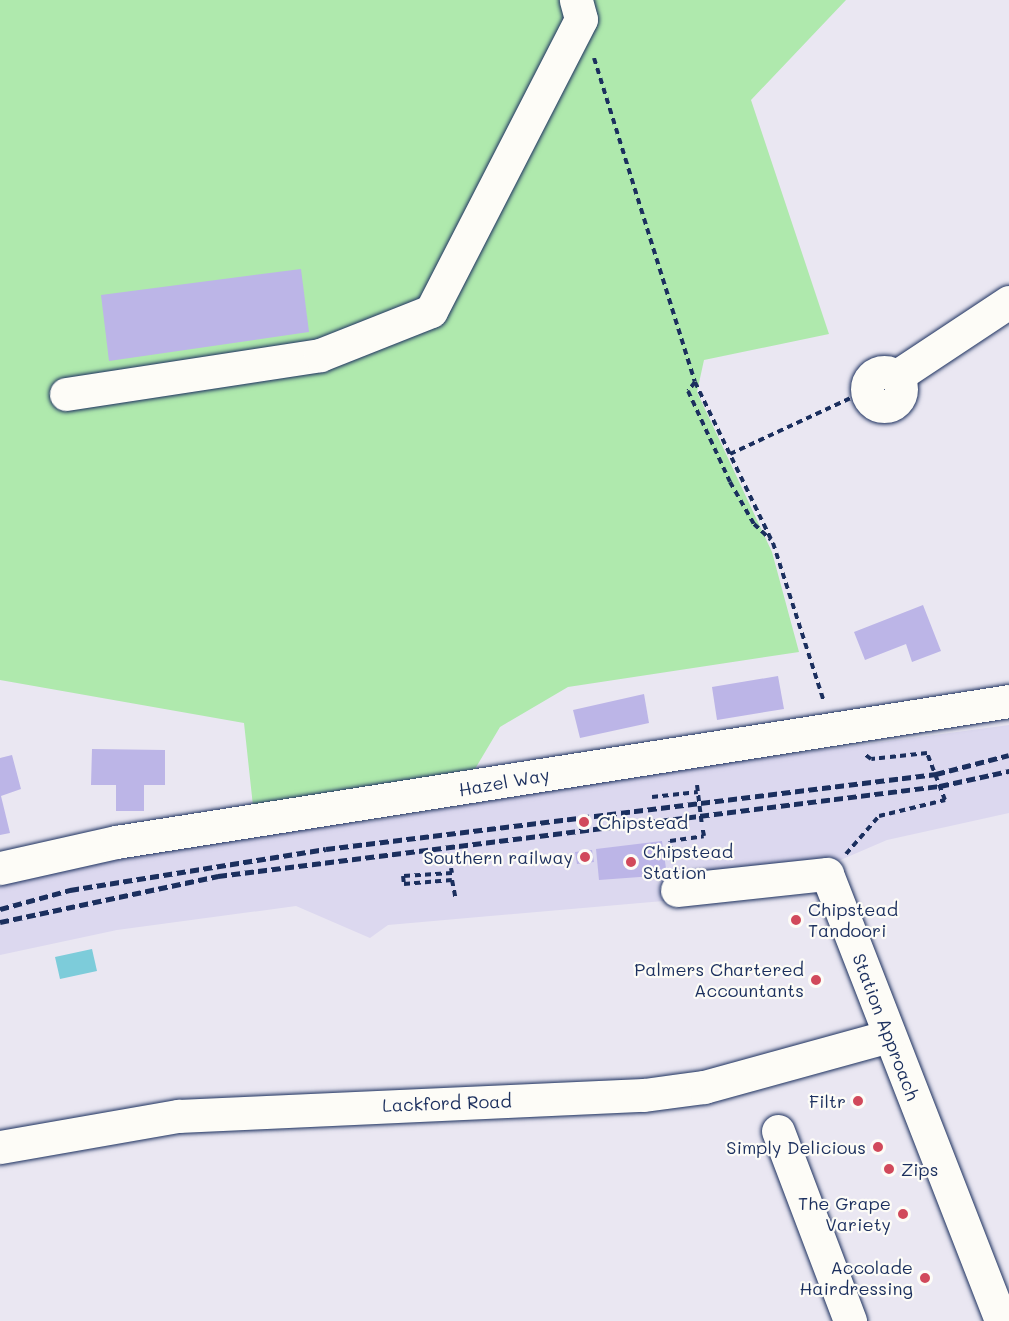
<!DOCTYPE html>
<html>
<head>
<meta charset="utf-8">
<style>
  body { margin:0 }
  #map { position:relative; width:1009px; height:1321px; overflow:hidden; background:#eae7f2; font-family:Mali,sans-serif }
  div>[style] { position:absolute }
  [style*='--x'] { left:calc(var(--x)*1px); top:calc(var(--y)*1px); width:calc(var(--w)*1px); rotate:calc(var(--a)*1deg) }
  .built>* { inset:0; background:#dcd8ef }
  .green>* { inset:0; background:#afe9ad }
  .water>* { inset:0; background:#7dccda }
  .building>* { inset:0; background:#bcb5e7 }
  .path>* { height:4px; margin-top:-2px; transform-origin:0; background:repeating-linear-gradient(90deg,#1b2f5e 0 6px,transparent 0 10.5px) }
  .roads { filter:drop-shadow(0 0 2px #1b2f5e) drop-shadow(0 0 2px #1b2f5e) }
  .minor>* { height:33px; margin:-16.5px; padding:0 16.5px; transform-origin:16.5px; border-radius:16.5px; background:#fdfcf7 }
  .minor>.ring { margin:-16.5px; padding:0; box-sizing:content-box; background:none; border:33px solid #fdfcf7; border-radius:50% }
  .rail>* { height:4.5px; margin-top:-2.25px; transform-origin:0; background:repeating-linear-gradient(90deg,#1b2f5e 0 9px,transparent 0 13.5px) }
  .path-bridge>* { height:4px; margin-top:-2px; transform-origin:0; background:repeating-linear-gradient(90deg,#1b2f5e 0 6px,transparent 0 10.5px) }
  .dots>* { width:16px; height:16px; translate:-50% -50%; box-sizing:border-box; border:3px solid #fdfcf7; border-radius:50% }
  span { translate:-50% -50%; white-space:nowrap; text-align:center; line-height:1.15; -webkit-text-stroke:4.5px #fdfcf7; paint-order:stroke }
  .street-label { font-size:18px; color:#1b2f5e }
  .poi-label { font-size:18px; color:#1b2f5e }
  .left { translate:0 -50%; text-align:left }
  .right { translate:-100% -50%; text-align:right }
</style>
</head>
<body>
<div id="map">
  <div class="built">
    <div style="clip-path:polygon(1009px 725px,1009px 813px,887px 840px,766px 892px,388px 925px,370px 938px,296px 906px,117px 930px,0 955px,0 882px,248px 833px,373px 821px,665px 771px)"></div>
  </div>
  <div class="green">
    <div style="clip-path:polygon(0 0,846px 0,751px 100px,829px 334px,704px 360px,697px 392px,772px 552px,799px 652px,568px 687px,500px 727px,475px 769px,253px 806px,244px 723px,0 680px)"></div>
  </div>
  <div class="water">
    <div style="clip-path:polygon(92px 949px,97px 971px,60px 979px,55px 957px)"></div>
  </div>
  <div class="building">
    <div style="clip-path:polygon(301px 269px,309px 332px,109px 361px,101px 295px)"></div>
    <div style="clip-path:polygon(923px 605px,941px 651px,912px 662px,906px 644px,865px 660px,854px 632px)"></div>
    <div style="clip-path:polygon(778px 676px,784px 709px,717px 720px,712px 687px)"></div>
    <div style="clip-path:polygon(644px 694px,649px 723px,580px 738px,573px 710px)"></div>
    <div style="clip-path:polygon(92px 749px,165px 750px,165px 785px,144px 785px,144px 811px,116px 811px,116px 785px,91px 785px)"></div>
    <div style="clip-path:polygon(12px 755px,21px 789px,1px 796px,10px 833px,0 835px,0 758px)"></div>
    <div style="clip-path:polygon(662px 841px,667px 875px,599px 880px,596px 849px)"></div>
    <div style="clip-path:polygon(592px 850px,594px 862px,577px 864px,575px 852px)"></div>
    <div style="clip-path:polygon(479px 858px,480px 862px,462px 865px,461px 861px)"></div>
  </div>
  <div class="path">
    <div style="--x:594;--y:58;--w:339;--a:72.7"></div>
    <div style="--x:695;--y:382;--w:179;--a:64.2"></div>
    <div style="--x:773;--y:543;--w:167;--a:72.2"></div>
    <div style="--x:695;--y:382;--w:11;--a:128"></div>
    <div style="--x:688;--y:391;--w:100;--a:65.2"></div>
    <div style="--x:730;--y:482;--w:48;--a:60.3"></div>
    <div style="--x:754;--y:524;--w:23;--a:43"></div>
    <div style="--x:730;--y:454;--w:150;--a:-24.9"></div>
    <div style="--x:652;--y:797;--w:46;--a:-6.2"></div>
    <div style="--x:846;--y:854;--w:50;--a:-49"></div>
    <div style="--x:879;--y:816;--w:68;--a:-13.6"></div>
    <div style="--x:945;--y:800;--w:50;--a:-111"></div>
    <div style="--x:927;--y:753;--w:56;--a:173.9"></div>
    <div style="--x:871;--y:759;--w:10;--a:-143"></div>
    <div style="--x:673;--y:863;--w:22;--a:-98"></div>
    <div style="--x:670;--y:841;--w:34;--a:-8"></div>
    <div style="--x:704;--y:836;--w:10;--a:-101"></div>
    <div style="--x:451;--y:868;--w:5;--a:79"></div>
    <div style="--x:452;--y:873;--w:49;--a:176.5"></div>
    <div style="--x:403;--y:876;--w:8;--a:83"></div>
    <div style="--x:404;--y:884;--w:48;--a:-4.8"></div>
    <div style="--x:452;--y:880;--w:20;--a:79"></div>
  </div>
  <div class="roads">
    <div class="minor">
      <div class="ring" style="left:867px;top:372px;width:1px;height:1px"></div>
      <div style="--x:897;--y:376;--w:134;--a:-33.5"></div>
      <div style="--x:66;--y:394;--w:257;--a:-8.7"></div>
      <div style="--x:320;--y:355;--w:119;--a:-21.6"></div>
      <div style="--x:431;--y:311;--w:328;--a:-62.8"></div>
      <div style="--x:581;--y:19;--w:20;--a:-105"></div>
      <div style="--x:0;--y:868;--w:119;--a:-12.6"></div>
      <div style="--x:116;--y:842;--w:904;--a:-8.97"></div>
      <div style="--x:677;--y:890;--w:151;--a:-6.1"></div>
      <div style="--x:827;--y:874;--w:480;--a:68.7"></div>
      <div style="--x:778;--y:1131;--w:203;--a:69.2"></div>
      <div style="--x:0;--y:1147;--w:181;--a:-9.9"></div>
      <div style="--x:178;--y:1116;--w:466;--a:-2.6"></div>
      <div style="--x:644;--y:1095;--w:61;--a:-7.6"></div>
      <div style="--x:704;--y:1087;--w:192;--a:-15.4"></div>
    </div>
  </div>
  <div class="rail">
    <div style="--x:0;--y:909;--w:73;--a:-15.2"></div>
    <div style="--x:70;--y:890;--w:259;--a:-9.1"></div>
    <div style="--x:326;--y:849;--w:615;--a:-7.01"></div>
    <div style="--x:936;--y:774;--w:75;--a:-14.6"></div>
    <div style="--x:0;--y:922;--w:223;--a:-11.9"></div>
    <div style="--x:218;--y:876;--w:728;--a:-7.11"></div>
    <div style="--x:940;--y:786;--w:71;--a:-12.3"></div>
  </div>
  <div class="path-bridge">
    <div style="--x:697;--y:785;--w:41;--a:83"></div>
  </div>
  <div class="dots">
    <div style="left:584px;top:822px;background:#d1495b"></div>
    <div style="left:585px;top:857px;background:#d1495b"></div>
    <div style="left:631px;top:862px;background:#d1495b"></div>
    <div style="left:796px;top:920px;background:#d1495b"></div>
    <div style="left:816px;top:980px;background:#d1495b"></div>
    <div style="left:858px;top:1101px;background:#d1495b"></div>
    <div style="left:878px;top:1147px;background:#d1495b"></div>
    <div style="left:889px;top:1169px;background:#d1495b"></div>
    <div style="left:903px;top:1214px;background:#d1495b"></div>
    <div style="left:925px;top:1278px;background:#d1495b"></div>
  </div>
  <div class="street-label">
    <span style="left:504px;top:782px;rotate:-10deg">Hazel Way</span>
    <span style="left:886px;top:1027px;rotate:69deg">Station Approach</span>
    <span style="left:447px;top:1103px;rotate:-2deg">Lackford Road</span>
  </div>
  <div class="poi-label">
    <span class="left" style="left:598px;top:822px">Chipstead</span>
    <span class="left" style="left:643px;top:862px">Chipstead<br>Station</span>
    <span class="right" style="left:573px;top:857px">Southern railway</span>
    <span class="left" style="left:808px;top:920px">Chipstead<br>Tandoori</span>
    <span class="right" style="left:804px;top:980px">Palmers Chartered<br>Accountants</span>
    <span class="right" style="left:846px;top:1101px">Filtr</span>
    <span class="right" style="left:866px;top:1147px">Simply Delicious</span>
    <span class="left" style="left:901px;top:1169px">Zips</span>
    <span class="right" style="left:891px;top:1214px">The Grape<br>Variety</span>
    <span class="right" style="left:913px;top:1278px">Accolade<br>Hairdressing</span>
  </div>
</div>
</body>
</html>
